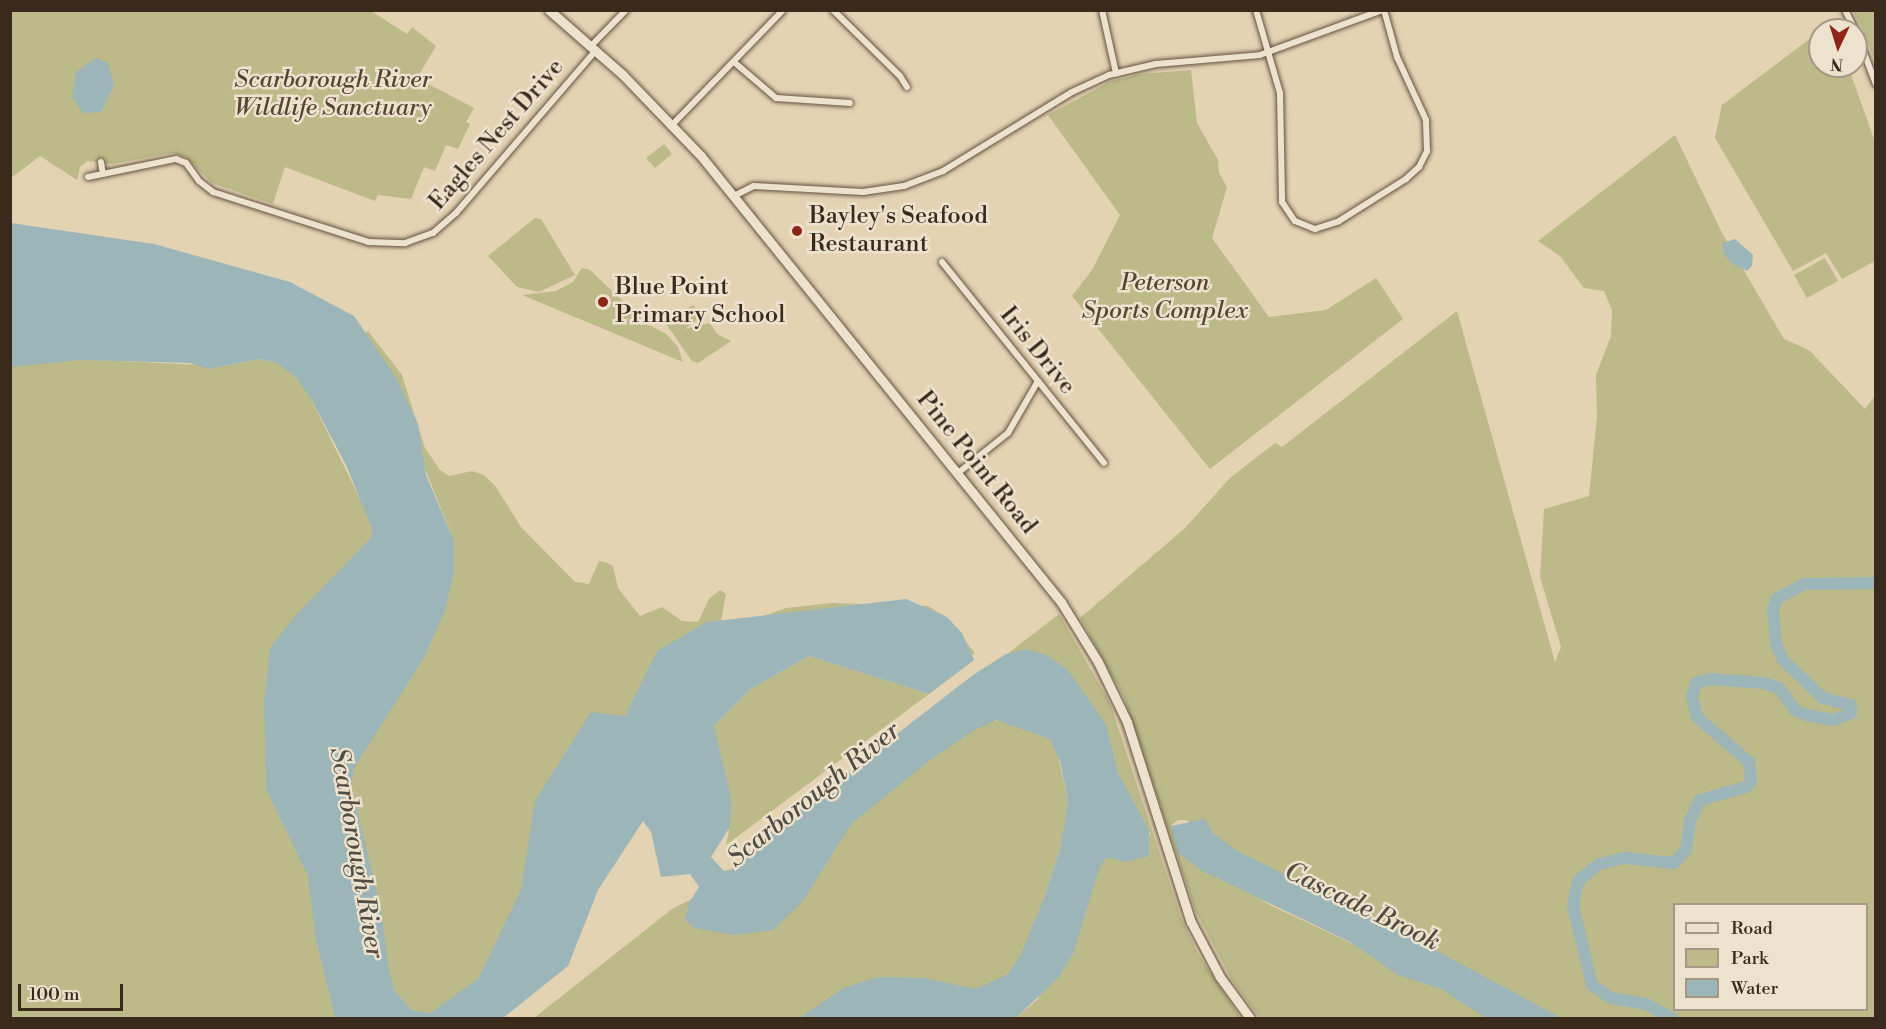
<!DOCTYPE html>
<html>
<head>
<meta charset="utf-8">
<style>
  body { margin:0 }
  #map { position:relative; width:1886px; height:1029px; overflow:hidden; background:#e4d3b3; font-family:"Libre Bodoni",serif }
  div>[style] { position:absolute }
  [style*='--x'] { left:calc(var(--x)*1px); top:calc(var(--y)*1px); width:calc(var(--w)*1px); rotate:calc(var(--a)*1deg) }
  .green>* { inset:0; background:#bbba88 }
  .water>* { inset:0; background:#9bb5b8 }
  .river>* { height:12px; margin:-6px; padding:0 6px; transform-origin:6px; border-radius:6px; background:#9bb5b8 }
  .roads { filter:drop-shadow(0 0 2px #645441) drop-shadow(0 0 2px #645441) }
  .minor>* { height:6px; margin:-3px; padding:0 3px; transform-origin:3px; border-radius:3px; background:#ede2ce }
  .secondary>* { height:9px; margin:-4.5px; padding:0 4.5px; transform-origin:4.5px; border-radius:4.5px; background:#ede2ce }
  .dots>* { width:16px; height:16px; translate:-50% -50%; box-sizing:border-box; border:3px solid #ede2ce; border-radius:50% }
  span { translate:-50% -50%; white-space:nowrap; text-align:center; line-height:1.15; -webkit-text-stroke:5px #ede2ce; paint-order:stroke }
  .park-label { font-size:24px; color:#544731; font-style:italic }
  .street-label { font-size:24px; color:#3a2a1b }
  .poi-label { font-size:24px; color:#3a2a1b }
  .left { translate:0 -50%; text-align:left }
  .water-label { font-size:26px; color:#524d42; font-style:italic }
  .frame { position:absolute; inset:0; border:12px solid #3a2a1b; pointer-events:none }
  .legend { position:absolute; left:1673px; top:903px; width:195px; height:108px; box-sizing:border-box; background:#ede2ce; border:2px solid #a59886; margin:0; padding:8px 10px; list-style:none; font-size:18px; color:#3a2a1b }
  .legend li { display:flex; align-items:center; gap:12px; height:30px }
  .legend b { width:30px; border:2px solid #a59886 }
  .north { position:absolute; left:1808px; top:18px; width:60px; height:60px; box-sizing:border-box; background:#ede2ce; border:2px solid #a59886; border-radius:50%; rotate:184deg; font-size:16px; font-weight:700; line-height:24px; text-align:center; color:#3a2a1b }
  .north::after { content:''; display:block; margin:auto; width:21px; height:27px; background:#8f2418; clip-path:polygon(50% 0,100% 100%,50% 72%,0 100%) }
  .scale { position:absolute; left:18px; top:984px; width:105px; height:27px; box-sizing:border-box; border:3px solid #3a2a1b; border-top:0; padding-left:8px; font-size:18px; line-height:21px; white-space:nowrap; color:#3a2a1b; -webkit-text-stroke:4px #ede2ce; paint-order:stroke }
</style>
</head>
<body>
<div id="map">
  <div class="green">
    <div style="clip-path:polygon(11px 11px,371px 11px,407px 34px,412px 27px,436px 46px,417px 78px,474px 108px,466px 122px,470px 124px,458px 149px,446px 145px,435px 171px,424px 167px,411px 199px,378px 195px,375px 201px,285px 167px,273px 204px,212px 183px,186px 157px,172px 153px,112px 164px,87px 161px,80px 167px,77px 180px,40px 156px,11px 178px)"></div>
    <div style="clip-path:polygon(1853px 11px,1875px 11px,1875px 61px,1861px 25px)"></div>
    <div style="clip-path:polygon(1820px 31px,1820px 66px,1848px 66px,1875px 142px,1875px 261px,1842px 279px,1826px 253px,1793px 271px,1715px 138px,1722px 105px)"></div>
    <div style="clip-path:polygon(1191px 70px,1197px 123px,1218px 160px,1219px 173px,1227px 187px,1212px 238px,1269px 317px,1326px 310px,1376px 278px,1403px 319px,1210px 469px,1072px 296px,1092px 270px,1120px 215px,1048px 115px,1111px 81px,1141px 74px)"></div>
    <div style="clip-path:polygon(evenodd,1675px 135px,1722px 233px,1784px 339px,1809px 350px,1865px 409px,1875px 396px,1875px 1018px,1560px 1018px,1375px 919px,1270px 873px,1186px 820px,1178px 820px,1172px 825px,1175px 842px,1195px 866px,1214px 871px,1270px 905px,1432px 981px,1492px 1018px,1260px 1018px,1232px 980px,1196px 912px,1124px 697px,1080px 618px,1185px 528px,1230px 478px,1275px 443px,1282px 447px,1457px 311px,1555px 662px,1561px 647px,1540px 577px,1544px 509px,1589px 496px,1597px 416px,1596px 375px,1611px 336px,1612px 310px,1604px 291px,1584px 288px,1560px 256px,1538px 241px,1675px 135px,1674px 904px,1866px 904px,1866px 1010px,1674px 1010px,1674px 904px)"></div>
    <div style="clip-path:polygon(664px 144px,672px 154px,655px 168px,646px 158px)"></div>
    <div style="clip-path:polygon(535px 218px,541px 219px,575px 275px,539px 292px,517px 287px,488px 256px)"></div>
    <div style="clip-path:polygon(1825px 258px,1838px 281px,1807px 298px,1794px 275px)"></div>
    <div style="clip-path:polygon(582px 268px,590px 270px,647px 324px,666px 334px,678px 347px,683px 362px,522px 295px,556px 291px,573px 282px)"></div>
    <div style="clip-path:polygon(693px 305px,702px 316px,685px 329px,710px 323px,717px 334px,731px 341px,698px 363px,692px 361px,664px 321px)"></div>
    <div style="clip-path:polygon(368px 331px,402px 375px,425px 448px,440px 470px,449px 476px,472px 471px,484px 475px,496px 487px,521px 527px,575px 582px,589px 584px,599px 561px,605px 562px,613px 566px,618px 588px,640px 616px,662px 607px,682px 621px,698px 622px,709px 599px,720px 590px,726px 594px,721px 621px,755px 619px,786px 608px,832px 603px,928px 606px,943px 615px,975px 653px,965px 660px,836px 611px,526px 892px,478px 979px,442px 1010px,417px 1018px,394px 990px,388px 972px,346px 786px,452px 536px,423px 464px,360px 338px)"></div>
    <div style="clip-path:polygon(55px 358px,224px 366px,258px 359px,283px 364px,305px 387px,375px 529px,309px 865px,321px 960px,340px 1018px,11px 1018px,11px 365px)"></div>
    <div style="clip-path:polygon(1059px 614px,1110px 703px,1181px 918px,1198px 954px,1241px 1018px,1016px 1018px,1038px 999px,1098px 860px,1151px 834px,1002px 658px)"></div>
    <div style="clip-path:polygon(809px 656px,929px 694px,726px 845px,729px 829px,714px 726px,752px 688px)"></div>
    <div style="clip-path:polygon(992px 720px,1036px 728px,1054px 738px,1068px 800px,1065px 832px,1035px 928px,1012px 972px,984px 992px,801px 1018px,534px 1018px,672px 909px,692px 899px,686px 913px,854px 817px,970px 728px)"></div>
  </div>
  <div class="water">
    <div style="clip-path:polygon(96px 58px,108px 63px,114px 86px,101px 112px,83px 113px,72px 97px,76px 72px)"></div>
    <div style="clip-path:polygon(11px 223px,154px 244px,290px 282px,354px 316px,395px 376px,418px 424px,426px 475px,454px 541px,454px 573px,445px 610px,425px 656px,354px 768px,351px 785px,381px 909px,389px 970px,394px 990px,411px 1010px,430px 1013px,478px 979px,521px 890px,535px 801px,591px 712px,625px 716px,657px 651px,707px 622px,906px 599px,947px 617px,962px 633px,974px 660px,929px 694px,809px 656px,752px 688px,714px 726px,731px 798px,730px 827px,711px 857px,724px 871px,732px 869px,769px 833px,973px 675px,1006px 654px,1026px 649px,1046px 655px,1067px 669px,1106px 724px,1118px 773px,1149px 830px,1149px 856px,1125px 862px,1107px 857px,1100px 866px,1073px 954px,1059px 977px,1016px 1018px,800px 1018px,843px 988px,878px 977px,924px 978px,976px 989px,1008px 974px,1021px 954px,1045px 896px,1061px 845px,1068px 800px,1060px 761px,1050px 739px,996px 720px,971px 732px,929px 761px,851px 824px,803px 901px,773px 930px,734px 935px,695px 928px,685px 920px,689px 903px,699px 887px,690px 874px,661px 877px,651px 832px,643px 821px,598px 890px,568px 966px,503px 1018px,335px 1018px,315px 935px,308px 876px,266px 789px,264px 702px,270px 648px,296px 615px,369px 540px,373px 531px,347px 467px,311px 399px,296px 377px,277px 363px,258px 359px,209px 369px,190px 363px,80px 360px,11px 367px)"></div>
    <div style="clip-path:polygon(1735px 239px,1753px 255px,1752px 266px,1747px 271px,1731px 263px,1723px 253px,1723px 243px)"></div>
    <div style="clip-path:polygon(1205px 819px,1213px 833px,1237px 851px,1404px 933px,1561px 1018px,1486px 1018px,1441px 989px,1398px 975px,1350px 942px,1202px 871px,1178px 853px,1171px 826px)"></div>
  </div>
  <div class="river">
    <div style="--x:1672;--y:1018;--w:30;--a:-152"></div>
    <div style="--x:1646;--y:1004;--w:36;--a:-170"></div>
    <div style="--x:1611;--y:998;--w:23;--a:-146"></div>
    <div style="--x:1592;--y:985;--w:81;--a:-103.5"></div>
    <div style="--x:1573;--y:906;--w:25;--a:-79"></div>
    <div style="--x:1578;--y:881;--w:27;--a:-39"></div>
    <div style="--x:1599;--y:864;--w:27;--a:-13"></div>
    <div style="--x:1625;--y:858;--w:49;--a:5.8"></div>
    <div style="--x:1674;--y:863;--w:18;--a:-47"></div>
    <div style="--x:1686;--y:850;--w:29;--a:-82"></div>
    <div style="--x:1690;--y:821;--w:23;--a:-65"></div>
    <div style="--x:1700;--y:800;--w:48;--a:-15.8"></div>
    <div style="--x:1746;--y:787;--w:7;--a:-45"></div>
    <div style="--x:1751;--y:782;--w:20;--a:-96"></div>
    <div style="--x:1749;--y:762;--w:69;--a:-139.1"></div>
    <div style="--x:1697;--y:717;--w:21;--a:-104"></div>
    <div style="--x:1692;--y:697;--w:15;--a:-74"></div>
    <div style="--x:1696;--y:683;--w:15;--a:-16"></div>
    <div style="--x:1710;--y:679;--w:54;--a:4.2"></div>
    <div style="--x:1764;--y:683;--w:16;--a:18"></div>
    <div style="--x:1779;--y:688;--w:27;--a:54"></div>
    <div style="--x:1795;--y:710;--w:12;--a:24"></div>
    <div style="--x:1806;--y:715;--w:28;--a:10"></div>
    <div style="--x:1834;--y:720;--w:18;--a:-22"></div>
    <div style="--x:1851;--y:713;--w:8;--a:-90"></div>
    <div style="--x:1851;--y:705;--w:29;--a:-166"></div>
    <div style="--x:1823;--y:698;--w:55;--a:-136.5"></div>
    <div style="--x:1783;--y:660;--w:17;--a:-114"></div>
    <div style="--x:1776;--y:644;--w:34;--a:-95"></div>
    <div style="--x:1773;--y:610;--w:12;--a:-70"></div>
    <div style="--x:1777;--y:599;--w:31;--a:-29"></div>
    <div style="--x:1804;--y:584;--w:72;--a:-0.8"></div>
  </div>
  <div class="roads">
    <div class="minor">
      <div style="--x:833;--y:10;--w:94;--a:44.6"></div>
      <div style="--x:900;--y:76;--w:13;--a:58"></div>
      <div style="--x:1102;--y:10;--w:65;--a:77.5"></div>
      <div style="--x:1256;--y:10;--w:86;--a:73.9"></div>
      <div style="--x:1280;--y:93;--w:109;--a:88.9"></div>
      <div style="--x:1282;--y:202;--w:23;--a:56"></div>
      <div style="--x:1295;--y:221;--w:22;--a:22"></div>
      <div style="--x:1315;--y:229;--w:25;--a:-18"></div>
      <div style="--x:1339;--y:221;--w:79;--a:-32.1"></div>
      <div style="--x:1406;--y:179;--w:18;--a:-43"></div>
      <div style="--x:1419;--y:167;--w:18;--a:-63"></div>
      <div style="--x:1427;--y:151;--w:31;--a:-92"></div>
      <div style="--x:1426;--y:120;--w:69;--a:-114.7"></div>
      <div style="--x:1397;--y:57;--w:49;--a:-105.5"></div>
      <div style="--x:1845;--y:10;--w:22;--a:63"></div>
      <div style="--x:1856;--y:32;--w:56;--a:69"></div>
      <div style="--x:591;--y:46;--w:50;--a:-45.8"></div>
      <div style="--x:734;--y:62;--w:55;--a:40.6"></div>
      <div style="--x:776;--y:98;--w:74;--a:3.9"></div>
      <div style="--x:673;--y:124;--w:158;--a:-46"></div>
      <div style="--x:101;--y:162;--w:12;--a:81"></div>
      <div style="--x:88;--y:177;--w:90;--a:-11.6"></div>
      <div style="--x:176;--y:159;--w:11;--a:22"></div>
      <div style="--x:186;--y:163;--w:22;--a:54"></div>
      <div style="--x:199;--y:181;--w:18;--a:38"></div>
      <div style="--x:213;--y:192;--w:164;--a:17.8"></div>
      <div style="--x:369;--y:242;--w:36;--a:2"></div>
      <div style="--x:405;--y:243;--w:30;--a:-20"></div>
      <div style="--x:433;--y:233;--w:30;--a:-41"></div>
      <div style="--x:456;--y:213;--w:215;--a:-49.3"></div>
      <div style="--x:734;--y:196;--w:22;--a:-27"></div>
      <div style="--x:754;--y:186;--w:109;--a:3.2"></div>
      <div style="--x:863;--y:192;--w:41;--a:-8.3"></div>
      <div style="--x:904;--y:186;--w:42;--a:-21"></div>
      <div style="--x:943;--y:171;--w:151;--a:-31.5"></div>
      <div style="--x:1072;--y:92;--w:41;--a:-24.7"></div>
      <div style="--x:1109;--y:75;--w:48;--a:-13.2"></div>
      <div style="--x:1156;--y:64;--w:104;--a:-4.9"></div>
      <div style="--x:1260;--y:55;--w:130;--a:-20.2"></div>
      <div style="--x:942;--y:262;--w:258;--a:51.1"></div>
      <div style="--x:958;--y:473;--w:64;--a:-38.7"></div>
      <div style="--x:1008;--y:433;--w:60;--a:-60"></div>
    </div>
    <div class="secondary">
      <div style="--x:549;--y:10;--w:98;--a:41.3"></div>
      <div style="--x:623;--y:75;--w:112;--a:46.1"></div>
      <div style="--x:701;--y:156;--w:573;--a:51.09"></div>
      <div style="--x:1061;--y:602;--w:70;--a:58.3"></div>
      <div style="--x:1098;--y:662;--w:67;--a:64.2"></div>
      <div style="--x:1127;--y:722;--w:210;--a:72.3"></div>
      <div style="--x:1191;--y:922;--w:62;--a:62.2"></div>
      <div style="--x:1220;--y:977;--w:51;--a:53.8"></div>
    </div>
  </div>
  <div class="dots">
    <div style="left:797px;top:231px;background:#8f2418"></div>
    <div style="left:603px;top:302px;background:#8f2418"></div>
  </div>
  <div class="park-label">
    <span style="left:333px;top:95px">Scarborough River<br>Wildlife Sanctuary</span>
    <span style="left:1165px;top:298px">Peterson<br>Sports Complex</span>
  </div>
  <div class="street-label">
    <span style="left:497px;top:135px;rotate:-49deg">Eagles Nest Drive</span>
    <span style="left:1037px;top:351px;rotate:51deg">Iris Drive</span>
    <span style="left:976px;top:463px;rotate:51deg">Pine Point Road</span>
  </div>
  <div class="poi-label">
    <span class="left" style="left:809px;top:231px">Bayley's Seafood<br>Restaurant</span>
    <span class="left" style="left:615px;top:302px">Blue Point<br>Primary School</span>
  </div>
  <div class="water-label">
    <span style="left:814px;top:795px;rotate:-39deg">Scarborough River</span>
    <span style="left:356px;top:853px;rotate:80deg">Scarborough River</span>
    <span style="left:1362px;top:907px;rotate:26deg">Cascade Brook</span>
  </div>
  <div class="frame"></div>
  <ul class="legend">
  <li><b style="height:8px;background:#ede2ce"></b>Road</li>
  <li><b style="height:16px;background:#bbba88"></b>Park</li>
  <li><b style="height:16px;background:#9bb5b8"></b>Water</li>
  </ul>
  <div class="north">N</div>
  <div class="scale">100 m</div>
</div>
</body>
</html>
